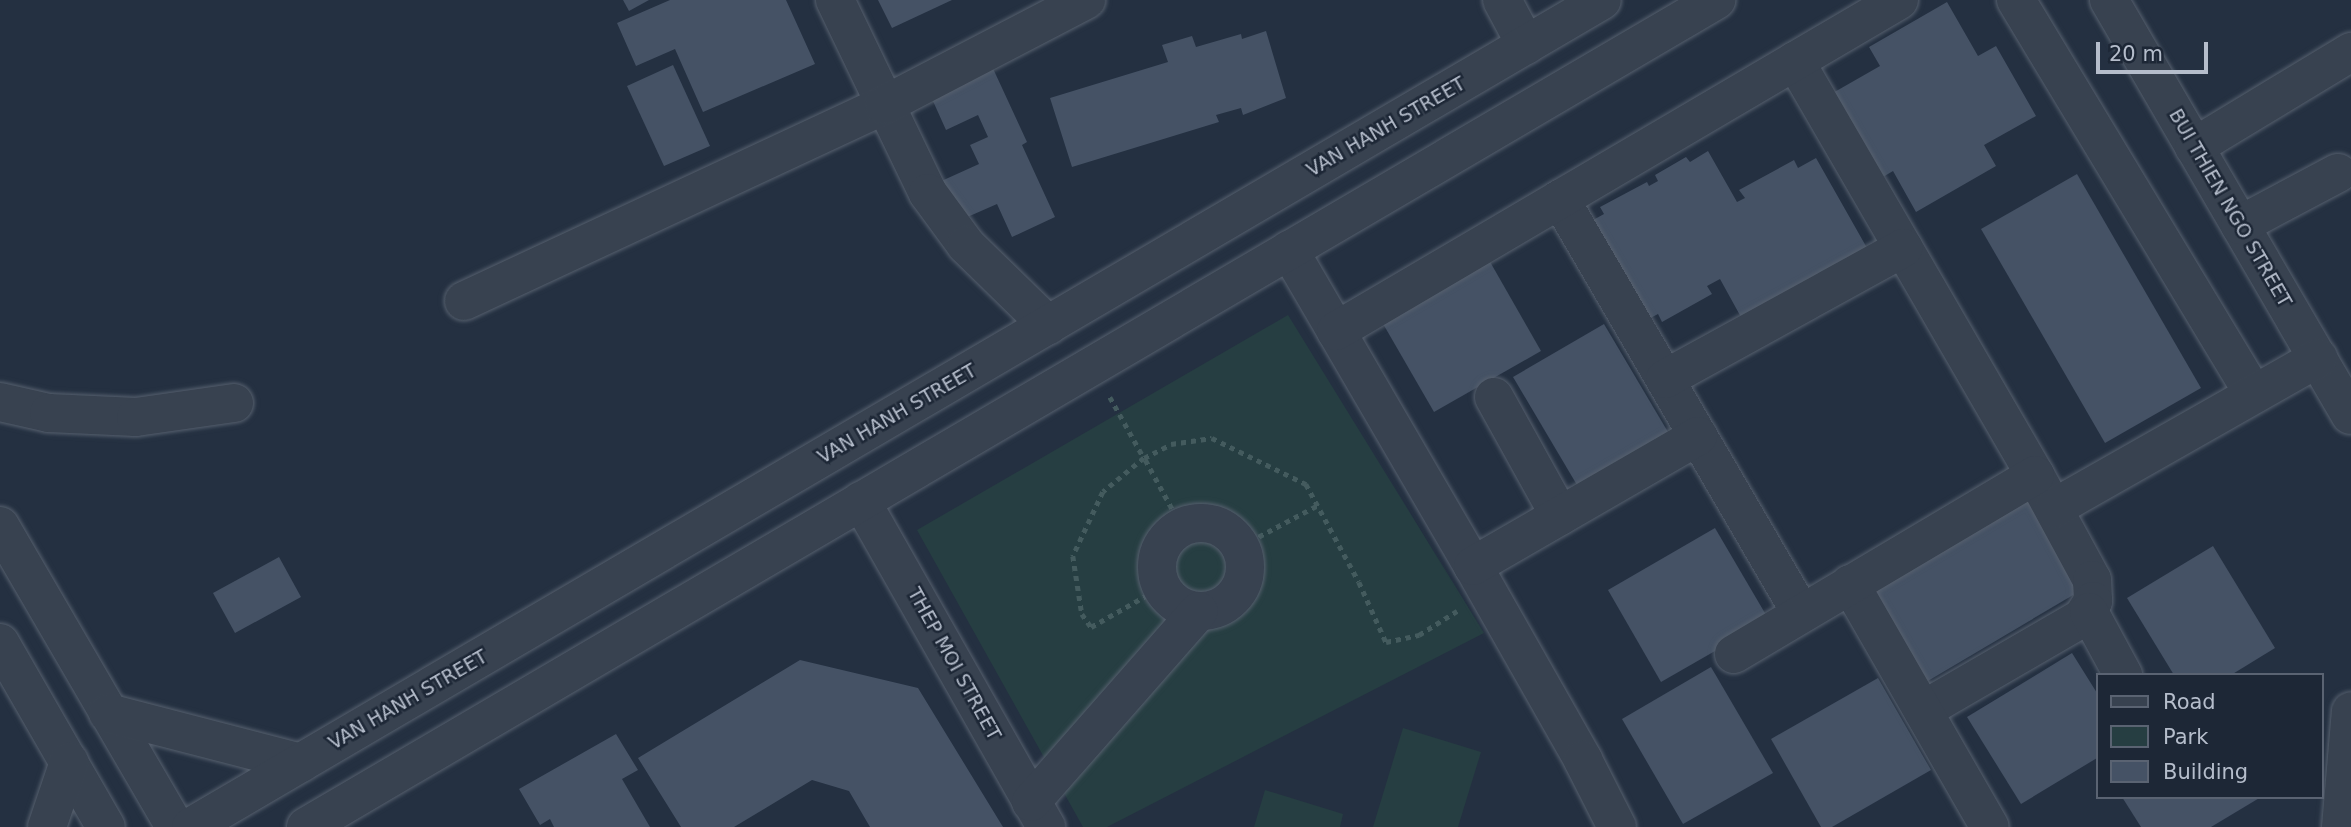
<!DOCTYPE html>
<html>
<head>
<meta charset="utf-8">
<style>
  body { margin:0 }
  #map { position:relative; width:2351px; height:827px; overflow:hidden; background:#243041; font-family:"DejaVu Sans",sans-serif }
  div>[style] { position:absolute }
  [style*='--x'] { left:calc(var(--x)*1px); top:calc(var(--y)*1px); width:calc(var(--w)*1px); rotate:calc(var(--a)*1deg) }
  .green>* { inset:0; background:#263e42 }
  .building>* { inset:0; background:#455265 }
  .path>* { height:4.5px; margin-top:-2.25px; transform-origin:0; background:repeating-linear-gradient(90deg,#445b5e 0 5px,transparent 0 10px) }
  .roads { filter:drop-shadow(0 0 2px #56606e) drop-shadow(0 0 2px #56606e) }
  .minor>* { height:38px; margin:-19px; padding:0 19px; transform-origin:19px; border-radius:19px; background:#384250 }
  .minor>.ring { margin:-19px; padding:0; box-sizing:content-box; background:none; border:38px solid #384250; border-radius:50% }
  span { translate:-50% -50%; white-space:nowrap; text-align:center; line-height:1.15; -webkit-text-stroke:5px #1d2736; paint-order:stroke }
  .street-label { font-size:19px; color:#b5bdcb }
  .legend { position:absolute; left:2096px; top:673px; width:228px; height:126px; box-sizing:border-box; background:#1d2736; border:2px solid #5a6372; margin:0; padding:9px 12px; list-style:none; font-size:21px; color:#b5bdcb }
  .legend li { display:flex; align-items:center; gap:14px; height:35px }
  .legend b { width:35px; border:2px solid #5a6372 }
  .scale { position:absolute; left:2096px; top:42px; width:112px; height:32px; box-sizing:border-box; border:4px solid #b5bdcb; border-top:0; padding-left:9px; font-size:21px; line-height:24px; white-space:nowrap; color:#b5bdcb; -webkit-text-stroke:5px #1d2736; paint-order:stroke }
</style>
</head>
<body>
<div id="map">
  <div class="green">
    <div style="clip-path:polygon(1288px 315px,1484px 633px,1107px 827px,1083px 827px,917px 530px)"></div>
    <div style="clip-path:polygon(1403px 728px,1481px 752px,1458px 827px,1373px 827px)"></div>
    <div style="clip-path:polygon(1265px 790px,1343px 814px,1340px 827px,1254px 827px)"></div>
  </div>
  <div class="building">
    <div style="clip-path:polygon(623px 0,649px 0,629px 11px)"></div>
    <div style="clip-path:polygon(670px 0,786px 0,815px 64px,703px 112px,675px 49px,636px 66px,617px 23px)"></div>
    <div style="clip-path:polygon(878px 0,952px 0,892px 28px)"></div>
    <div style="clip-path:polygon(1947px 2px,1978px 56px,1996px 46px,2036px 116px,1984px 145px,1996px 166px,1916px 212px,1893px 171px,1873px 183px,1824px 98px,1880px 66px,1869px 47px)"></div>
    <div style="clip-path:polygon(1266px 31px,1286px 98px,1243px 115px,1241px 108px,1216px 115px,1219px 122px,1072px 167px,1050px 98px,1168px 62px,1162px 45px,1192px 36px,1196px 47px,1241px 34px,1242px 39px)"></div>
    <div style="clip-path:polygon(990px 62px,1027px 142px,1022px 145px,1055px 217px,1012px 237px,997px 204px,956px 222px,937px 183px,979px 164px,970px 145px,988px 137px,978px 115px,946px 130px,928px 90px)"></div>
    <div style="clip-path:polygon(673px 65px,710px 146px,664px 166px,627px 86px)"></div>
    <div style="clip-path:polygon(1708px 151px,1737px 202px,1745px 198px,1739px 190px,1794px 160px,1798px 168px,1816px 158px,1871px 255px,1747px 328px,1720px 279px,1707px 286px,1712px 294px,1662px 322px,1658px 314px,1639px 324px,1584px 225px,1604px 214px,1600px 207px,1647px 182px,1649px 186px,1658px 181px,1655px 175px,1686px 157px,1690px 162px)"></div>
    <div style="clip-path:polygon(2077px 174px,2201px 388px,2105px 443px,1981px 229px)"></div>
    <div style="clip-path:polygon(1489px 260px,1541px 351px,1434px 412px,1382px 322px)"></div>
    <div style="clip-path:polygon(1604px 324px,1668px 432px,1577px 485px,1513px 377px)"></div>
    <div style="clip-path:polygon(2028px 491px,2085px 588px,1921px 685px,1863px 587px)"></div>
    <div style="clip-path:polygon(1715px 528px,1769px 620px,1661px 682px,1608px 590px)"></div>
    <div style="clip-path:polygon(2213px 546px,2275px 648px,2231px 675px,2174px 675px,2127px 598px)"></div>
    <div style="clip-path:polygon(279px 557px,301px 597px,235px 633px,213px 593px)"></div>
    <div style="clip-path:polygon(2072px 653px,2097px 693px,2097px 758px,2021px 804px,1967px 717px)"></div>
    <div style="clip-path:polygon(800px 660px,918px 688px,1003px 827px,870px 827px,849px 791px,812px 780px,734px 827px,681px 827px,638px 758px)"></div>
    <div style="clip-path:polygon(1711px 667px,1773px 773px,1683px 824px,1622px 719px)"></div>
    <div style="clip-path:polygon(1878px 678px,1931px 770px,1832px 827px,1821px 827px,1771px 739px)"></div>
    <div style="clip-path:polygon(616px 734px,638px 770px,622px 779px,650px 827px,554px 827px,550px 819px,540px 825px,519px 789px)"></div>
    <div style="clip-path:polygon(2122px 797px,2261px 797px,2211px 827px,2141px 827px)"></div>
  </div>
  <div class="path">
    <div style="--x:1110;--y:397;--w:70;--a:60.9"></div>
    <div style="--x:1144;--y:458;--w:53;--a:140.3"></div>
    <div style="--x:1103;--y:492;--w:71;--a:115.1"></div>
    <div style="--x:1073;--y:556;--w:59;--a:81.2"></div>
    <div style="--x:1082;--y:614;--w:16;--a:55"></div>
    <div style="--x:1091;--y:627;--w:81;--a:-29.7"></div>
    <div style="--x:1181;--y:526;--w:77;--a:-118.6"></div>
    <div style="--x:1144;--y:458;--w:30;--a:-27"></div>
    <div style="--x:1171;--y:444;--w:41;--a:-8.3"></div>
    <div style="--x:1212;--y:438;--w:105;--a:26.1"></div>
    <div style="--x:1306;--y:484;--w:111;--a:61.6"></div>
    <div style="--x:1359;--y:582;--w:66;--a:65.8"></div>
    <div style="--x:1386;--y:642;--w:34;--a:-12"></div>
    <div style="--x:1419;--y:635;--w:45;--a:-32.3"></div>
    <div style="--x:1241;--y:546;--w:87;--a:-28"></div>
  </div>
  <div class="roads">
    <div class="minor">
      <div style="--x:835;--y:0;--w:214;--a:64.3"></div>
      <div style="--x:928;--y:193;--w:64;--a:53.8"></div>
      <div style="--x:966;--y:245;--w:115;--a:44.3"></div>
      <div style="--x:1502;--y:0;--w:51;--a:61.9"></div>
      <div style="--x:2016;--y:0;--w:460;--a:58.9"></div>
      <div style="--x:2109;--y:0;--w:480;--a:59.8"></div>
      <div style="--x:1795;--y:61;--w:479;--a:59.9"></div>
      <div style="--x:2035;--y:475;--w:119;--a:61.5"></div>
      <div style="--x:2092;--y:580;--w:21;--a:87"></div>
      <div style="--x:2093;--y:601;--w:20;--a:123"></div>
      <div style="--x:2082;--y:618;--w:184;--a:149.9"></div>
      <div style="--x:2194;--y:147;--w:184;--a:-31.2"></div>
      <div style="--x:1560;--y:199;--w:479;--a:59.8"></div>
      <div style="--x:2240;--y:225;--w:111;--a:-28"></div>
      <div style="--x:1289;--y:250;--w:366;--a:59.8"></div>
      <div style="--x:1473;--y:566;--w:223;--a:60.4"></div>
      <div style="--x:1583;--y:760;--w:75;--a:63.1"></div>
      <div style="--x:464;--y:301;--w:463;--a:-25"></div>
      <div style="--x:884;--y:105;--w:228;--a:-27.5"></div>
      <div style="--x:1336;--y:331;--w:653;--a:-30.45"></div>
      <div style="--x:1665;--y:379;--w:272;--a:-28.8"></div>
      <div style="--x:1494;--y:397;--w:136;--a:61"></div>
      <div style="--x:0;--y:402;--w:50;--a:12.7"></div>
      <div style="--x:49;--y:413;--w:87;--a:2.6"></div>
      <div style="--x:136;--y:417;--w:99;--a:-8.1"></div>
      <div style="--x:861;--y:501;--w:375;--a:60.4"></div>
      <div style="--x:2054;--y:508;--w:304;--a:-29.6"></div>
      <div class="ring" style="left:1157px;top:523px;width:50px;height:50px"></div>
      <div style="--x:0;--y:526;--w:348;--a:59.8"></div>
      <div style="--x:1473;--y:566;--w:260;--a:-30"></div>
      <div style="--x:1850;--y:584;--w:280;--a:60.1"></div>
      <div style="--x:2089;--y:612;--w:72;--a:61.6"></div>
      <div style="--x:0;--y:643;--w:212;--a:60.1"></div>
      <div style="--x:1734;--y:654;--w:350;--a:-30.7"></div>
      <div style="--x:108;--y:713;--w:199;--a:14.5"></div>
      <div style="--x:1031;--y:802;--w:254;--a:-48.7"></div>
      <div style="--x:47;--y:827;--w:69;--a:-71.3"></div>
      <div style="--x:191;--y:827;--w:1635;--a:-30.37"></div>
      <div style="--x:306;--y:827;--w:1635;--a:-30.39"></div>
      <div style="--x:2341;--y:827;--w:116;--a:-85.1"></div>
    </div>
  </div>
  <div class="street-label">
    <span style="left:1386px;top:127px;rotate:-30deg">VAN HANH STREET</span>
    <span style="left:2230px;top:208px;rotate:60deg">BUI THIEN NGO STREET</span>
    <span style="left:897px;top:414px;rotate:-30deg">VAN HANH STREET</span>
    <span style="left:954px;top:664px;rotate:61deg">THEP MOI STREET</span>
    <span style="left:408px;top:700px;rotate:-30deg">VAN HANH STREET</span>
  </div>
  <ul class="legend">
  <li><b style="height:9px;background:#384250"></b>Road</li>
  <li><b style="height:19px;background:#263e42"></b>Park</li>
  <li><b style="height:19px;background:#455265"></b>Building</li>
  </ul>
  <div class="scale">20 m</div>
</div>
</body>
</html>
